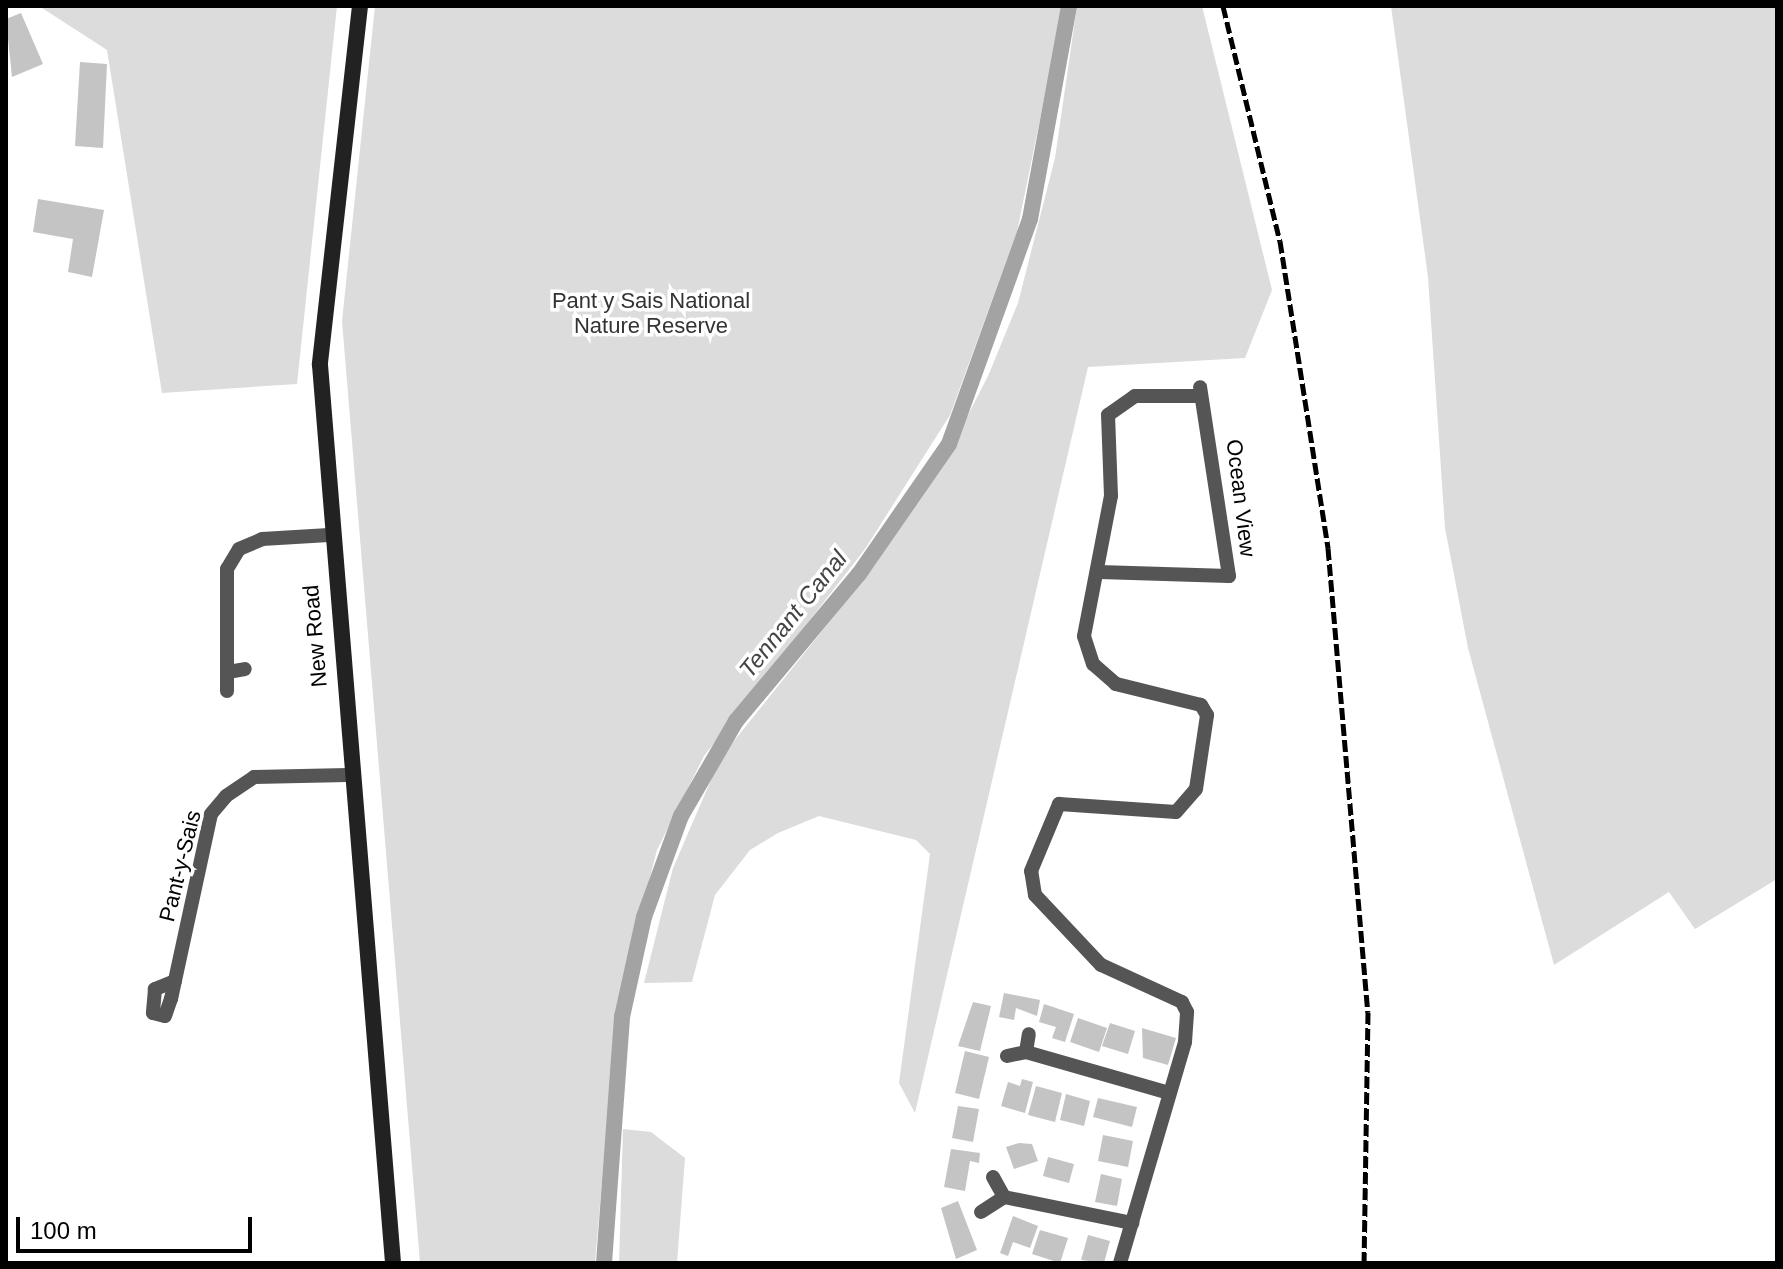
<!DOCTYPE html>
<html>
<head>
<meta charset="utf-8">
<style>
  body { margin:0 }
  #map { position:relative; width:1783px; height:1269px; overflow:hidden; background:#fff; font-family:Helvetica,sans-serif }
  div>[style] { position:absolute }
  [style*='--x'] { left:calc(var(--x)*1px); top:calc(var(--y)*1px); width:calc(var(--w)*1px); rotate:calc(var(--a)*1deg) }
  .green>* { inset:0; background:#dcdcdc }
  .canal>* { height:16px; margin:-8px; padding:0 8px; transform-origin:8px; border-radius:8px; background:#a3a3a3 }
  .building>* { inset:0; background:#c4c4c4 }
  .street>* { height:14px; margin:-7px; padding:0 7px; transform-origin:7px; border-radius:7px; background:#555 }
  .secondary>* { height:16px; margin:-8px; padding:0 8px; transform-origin:8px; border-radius:8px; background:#222 }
  .rail>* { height:5px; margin-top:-2.5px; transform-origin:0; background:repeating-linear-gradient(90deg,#000 0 12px,transparent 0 16px) }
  span { translate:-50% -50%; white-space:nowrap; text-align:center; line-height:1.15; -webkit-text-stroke:7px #fff; paint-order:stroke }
  .park-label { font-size:22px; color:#333 }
  .street-label { font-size:22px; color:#000 }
  .water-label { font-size:24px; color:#444; font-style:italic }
  .frame { position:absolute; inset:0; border:8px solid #000; pointer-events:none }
  .scale { position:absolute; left:16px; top:1217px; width:236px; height:36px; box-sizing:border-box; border:4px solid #000; border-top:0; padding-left:10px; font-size:24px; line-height:28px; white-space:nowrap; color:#000; -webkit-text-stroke:6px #fff; paint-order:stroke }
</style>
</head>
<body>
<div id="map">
  <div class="green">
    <div style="clip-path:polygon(39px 6px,337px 6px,297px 384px,162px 393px,107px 50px)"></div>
    <div style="clip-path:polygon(375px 6px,1063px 6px,1017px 232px,950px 415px,865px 549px,704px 756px,657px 850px,617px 1004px,595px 1263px,420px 1263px,342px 321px)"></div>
    <div style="clip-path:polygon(1077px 6px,1202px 6px,1272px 290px,1245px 358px,1088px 367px,915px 1113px,899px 1083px,930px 854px,916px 840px,819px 816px,778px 833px,750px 850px,715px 895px,692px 982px,644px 983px,673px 868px,721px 757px,875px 565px,948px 454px,988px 376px,1018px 303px,1055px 158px)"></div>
    <div style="clip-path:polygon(1391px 6px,1777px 6px,1777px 879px,1695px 929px,1669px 892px,1554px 965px,1468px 648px,1445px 528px,1428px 277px)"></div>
    <div style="clip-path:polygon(623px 1129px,651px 1132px,685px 1158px,677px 1263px,619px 1263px)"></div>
  </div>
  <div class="canal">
    <div style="--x:604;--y:1263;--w:247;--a:-85.8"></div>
    <div style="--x:622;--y:1017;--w:102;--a:-77.6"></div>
    <div style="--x:644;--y:917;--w:108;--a:-69.9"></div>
    <div style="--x:681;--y:816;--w:110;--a:-59.9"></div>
    <div style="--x:736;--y:721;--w:192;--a:-50.1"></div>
    <div style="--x:859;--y:574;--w:158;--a:-55.3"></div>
    <div style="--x:949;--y:444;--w:239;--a:-70.2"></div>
    <div style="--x:1030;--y:219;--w:217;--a:-79.6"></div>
  </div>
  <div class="building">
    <div style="clip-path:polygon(21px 13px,43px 64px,12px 77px,6px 19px)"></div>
    <div style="clip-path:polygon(80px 62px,107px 64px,103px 148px,75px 146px)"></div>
    <div style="clip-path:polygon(38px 199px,104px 210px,92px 277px,68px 272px,73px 239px,33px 232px)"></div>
    <div style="clip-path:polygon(1004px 993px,1040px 1000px,1037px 1016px,1016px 1008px,1014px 1020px,999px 1017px)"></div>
    <div style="clip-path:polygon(973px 1002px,991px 1006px,980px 1051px,958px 1046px)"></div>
    <div style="clip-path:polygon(1044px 1004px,1074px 1014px,1065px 1042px,1052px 1038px,1056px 1027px,1039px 1022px)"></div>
    <div style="clip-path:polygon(1078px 1018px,1107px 1028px,1099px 1052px,1070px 1042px)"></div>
    <div style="clip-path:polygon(1110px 1023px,1135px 1031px,1128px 1054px,1102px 1046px)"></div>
    <div style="clip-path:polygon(1142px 1028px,1176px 1038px,1168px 1065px,1143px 1058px)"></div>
    <div style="clip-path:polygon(965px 1051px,989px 1057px,979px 1099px,955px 1093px)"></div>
    <div style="clip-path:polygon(1022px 1079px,1033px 1082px,1025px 1113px,1001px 1106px,1008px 1082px,1020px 1086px)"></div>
    <div style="clip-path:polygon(1036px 1086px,1062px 1093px,1055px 1122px,1028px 1115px)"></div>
    <div style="clip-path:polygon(1066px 1094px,1090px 1101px,1084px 1126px,1060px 1120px)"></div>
    <div style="clip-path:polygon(1098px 1098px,1137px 1107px,1132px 1127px,1093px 1117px)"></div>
    <div style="clip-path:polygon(958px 1106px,979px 1109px,973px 1142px,952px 1138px)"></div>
    <div style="clip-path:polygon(1103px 1135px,1133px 1141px,1128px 1167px,1098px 1161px)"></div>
    <div style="clip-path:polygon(1019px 1143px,1032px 1144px,1038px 1161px,1014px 1169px,1006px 1147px)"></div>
    <div style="clip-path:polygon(951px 1149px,980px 1153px,979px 1163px,970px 1161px,965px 1191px,944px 1187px)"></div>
    <div style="clip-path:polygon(1048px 1157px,1074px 1164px,1069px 1183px,1043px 1176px)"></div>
    <div style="clip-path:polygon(1101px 1174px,1122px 1179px,1117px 1206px,1095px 1202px)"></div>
    <div style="clip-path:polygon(958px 1201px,977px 1250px,956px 1259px,941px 1208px)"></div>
    <div style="clip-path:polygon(1013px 1216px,1038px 1226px,1030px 1248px,1013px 1242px,1008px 1256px,1000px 1253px)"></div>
    <div style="clip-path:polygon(1040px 1230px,1068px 1238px,1060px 1263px,1032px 1254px)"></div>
    <div style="clip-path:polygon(1088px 1235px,1110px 1241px,1104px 1263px,1081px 1260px)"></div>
  </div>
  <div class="street">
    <div style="--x:1099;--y:572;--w:130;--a:1.8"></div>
    <div style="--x:1229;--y:576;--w:191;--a:-98.7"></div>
    <div style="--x:228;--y:672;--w:17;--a:-10"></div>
    <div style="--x:227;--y:691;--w:122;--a:-90"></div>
    <div style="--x:227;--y:569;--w:23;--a:-59"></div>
    <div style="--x:239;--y:549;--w:25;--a:-23"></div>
    <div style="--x:262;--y:539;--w:67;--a:-3.4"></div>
    <div style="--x:175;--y:981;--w:22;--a:158"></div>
    <div style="--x:155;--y:989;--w:24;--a:95"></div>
    <div style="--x:153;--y:1013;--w:12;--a:14"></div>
    <div style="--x:165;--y:1016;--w:18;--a:-71"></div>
    <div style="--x:171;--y:999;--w:189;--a:-77.8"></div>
    <div style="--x:211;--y:814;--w:23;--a:-50"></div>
    <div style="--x:226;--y:796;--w:34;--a:-34"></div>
    <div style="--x:254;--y:777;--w:94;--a:-1.2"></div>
    <div style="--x:1026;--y:1052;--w:18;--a:-81"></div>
    <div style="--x:1007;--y:1056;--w:19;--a:-12"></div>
    <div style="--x:1026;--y:1052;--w:149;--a:16"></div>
    <div style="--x:993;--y:1177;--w:23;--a:61"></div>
    <div style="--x:981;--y:1212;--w:27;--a:-33"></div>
    <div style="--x:1004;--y:1197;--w:131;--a:11.5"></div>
    <div style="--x:1120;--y:1263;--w:230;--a:-73.6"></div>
    <div style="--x:1185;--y:1042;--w:30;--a:-86"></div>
    <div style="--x:1187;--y:1012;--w:11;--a:-117"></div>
    <div style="--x:1182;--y:1002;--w:89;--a:-155.4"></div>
    <div style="--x:1101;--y:965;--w:96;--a:-133.3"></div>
    <div style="--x:1035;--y:895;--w:24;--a:-99"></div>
    <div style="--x:1031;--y:871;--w:73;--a:-67.3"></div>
    <div style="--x:1059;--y:804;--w:117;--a:3.9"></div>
    <div style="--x:1176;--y:812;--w:30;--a:-49"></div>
    <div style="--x:1196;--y:789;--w:75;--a:-81.5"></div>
    <div style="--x:1207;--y:715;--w:12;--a:-121"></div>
    <div style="--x:1201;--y:705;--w:88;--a:-166.1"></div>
    <div style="--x:1116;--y:684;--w:30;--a:-139"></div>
    <div style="--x:1093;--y:664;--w:29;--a:-108"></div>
    <div style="--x:1084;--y:636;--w:143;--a:-79.1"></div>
    <div style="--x:1111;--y:496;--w:81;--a:-92.1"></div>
    <div style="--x:1108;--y:415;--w:33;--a:-35"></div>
    <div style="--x:1135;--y:396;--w:61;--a:0"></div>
  </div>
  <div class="secondary">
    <div style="--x:360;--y:6;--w:361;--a:96.4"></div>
    <div style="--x:320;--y:365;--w:901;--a:85.35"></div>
  </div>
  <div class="rail">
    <div style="--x:1223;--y:6;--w:242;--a:76.4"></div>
    <div style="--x:1280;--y:241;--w:311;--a:81.1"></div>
    <div style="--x:1328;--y:548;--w:466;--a:85.1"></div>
    <div style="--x:1368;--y:1012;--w:251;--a:90.9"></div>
  </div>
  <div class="park-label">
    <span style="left:651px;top:313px">Pant y Sais National<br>Nature Reserve</span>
  </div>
  <div class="street-label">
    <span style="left:1241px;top:498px;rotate:83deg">Ocean View</span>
    <span style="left:315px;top:636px;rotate:-95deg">New Road</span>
    <span style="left:180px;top:866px;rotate:-76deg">Pant-y-Sais</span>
  </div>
  <div class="water-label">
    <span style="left:793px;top:614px;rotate:-51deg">Tennant Canal</span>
  </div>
  <div class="frame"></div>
  <div class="scale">100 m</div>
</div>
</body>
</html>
